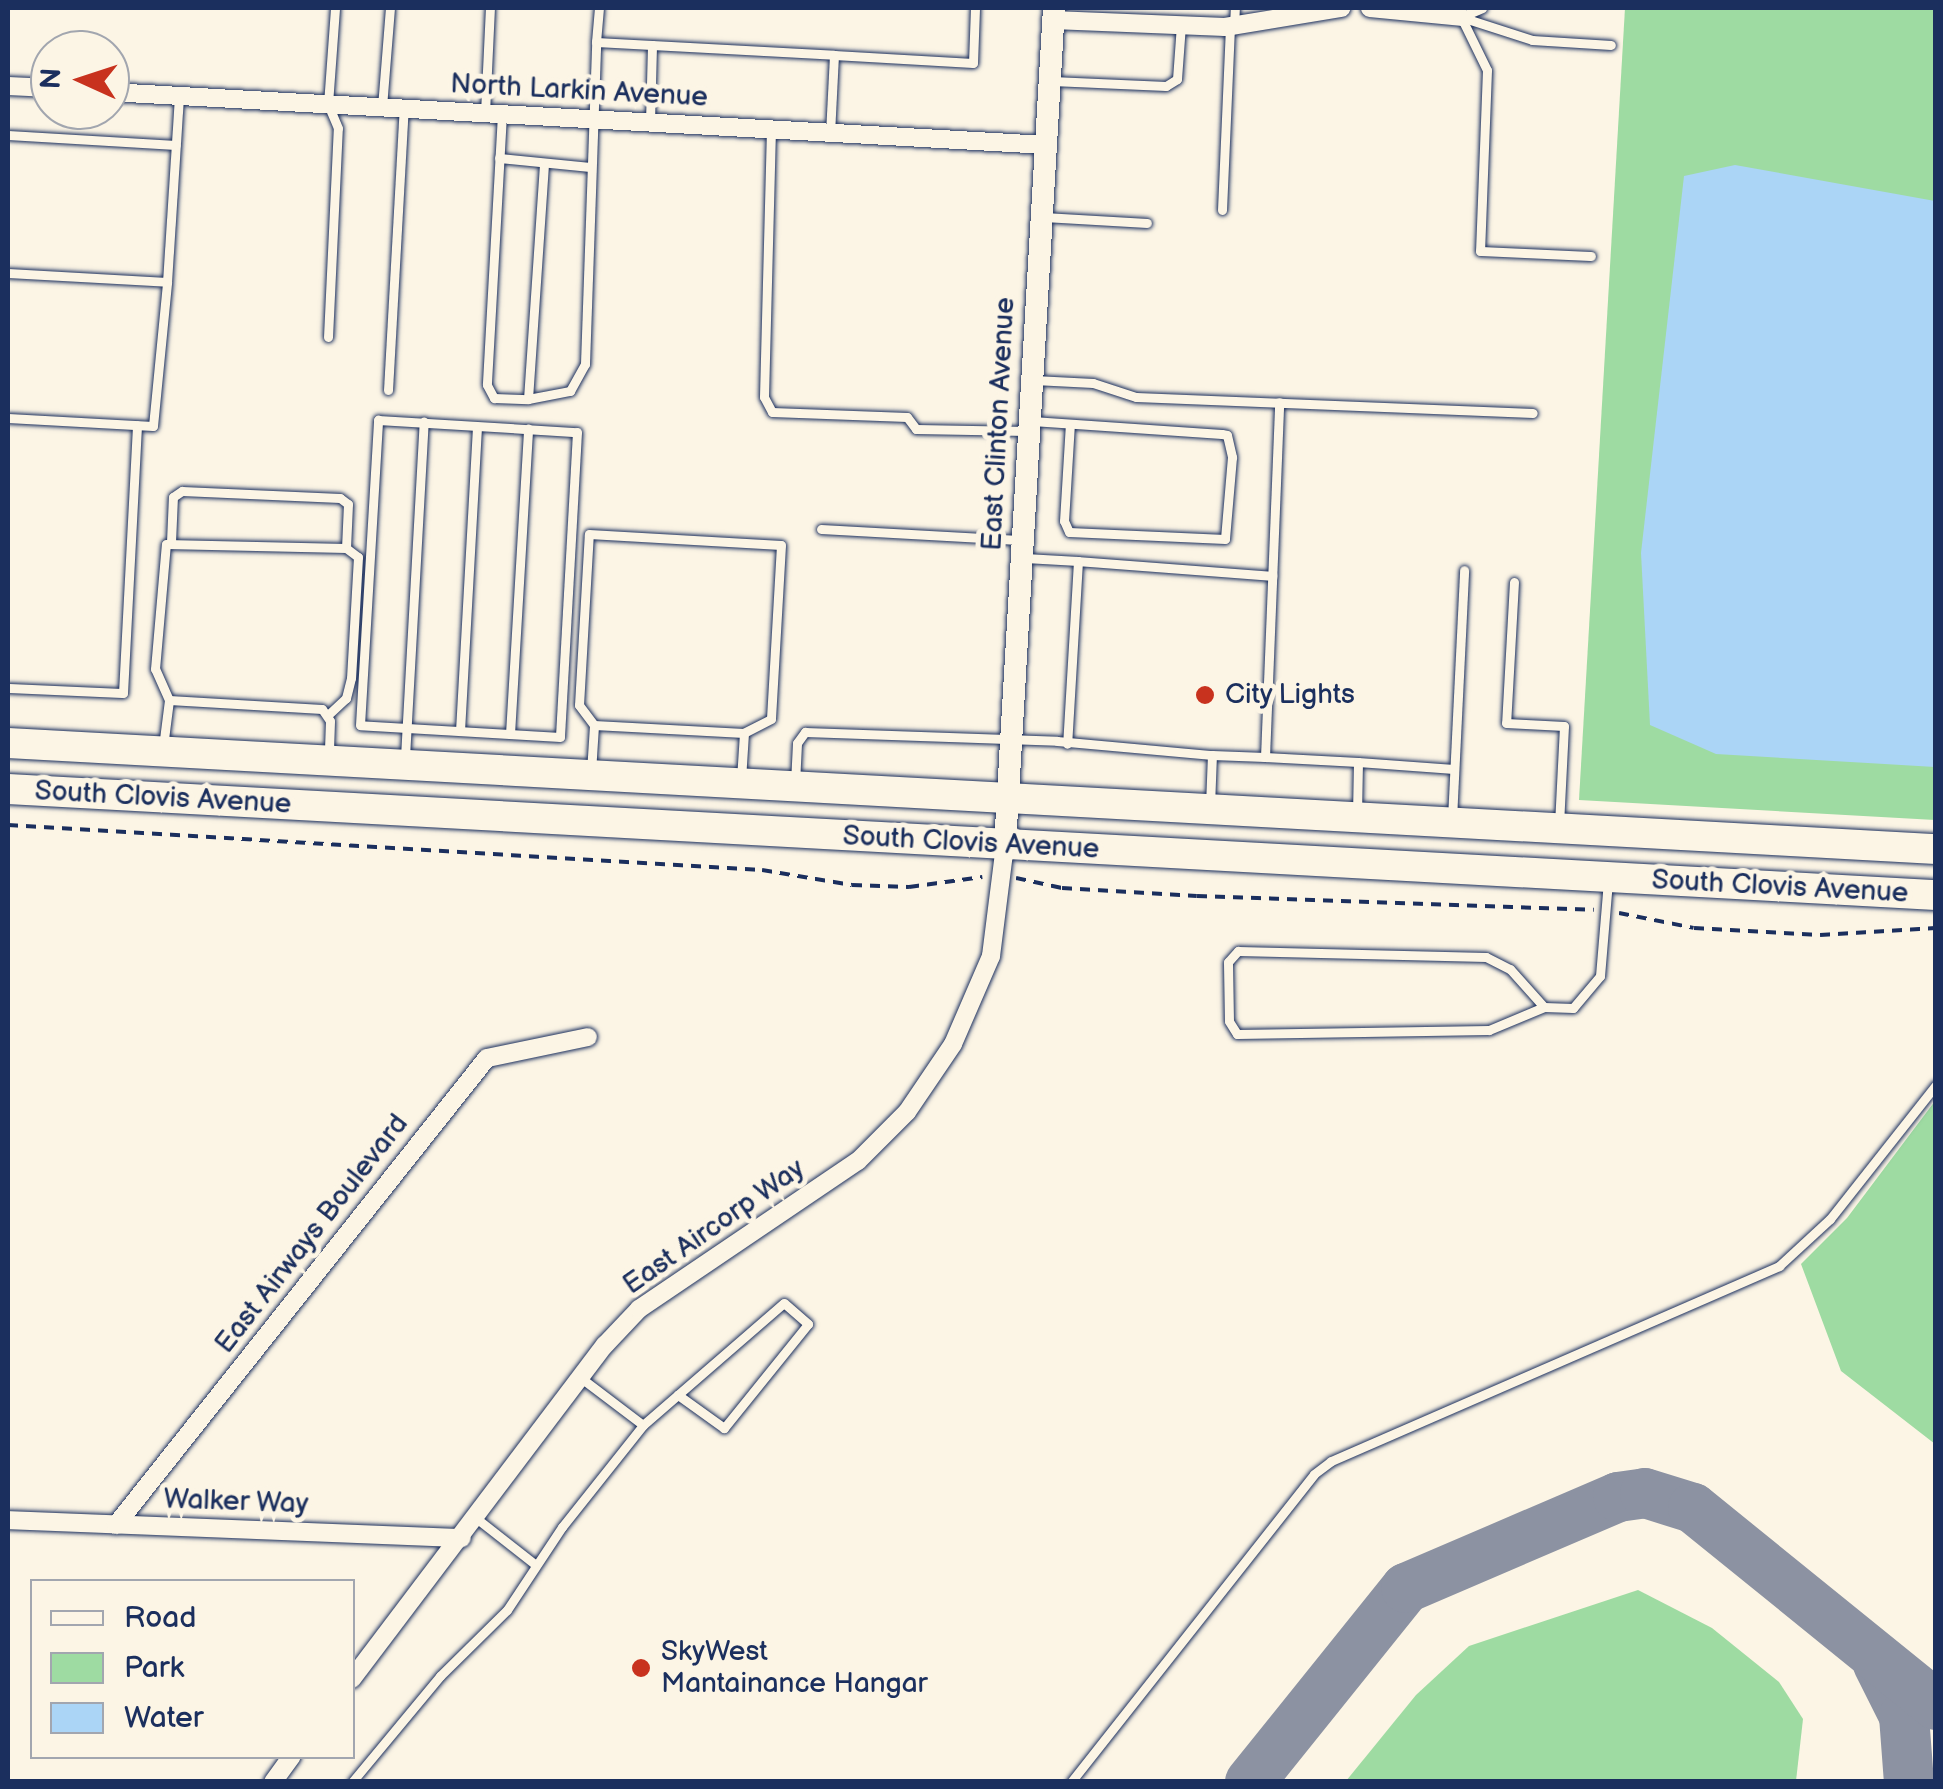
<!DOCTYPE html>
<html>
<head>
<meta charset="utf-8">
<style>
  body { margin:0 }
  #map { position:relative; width:1943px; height:1789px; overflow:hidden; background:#fcf5e5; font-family:"Balsamiq Sans",sans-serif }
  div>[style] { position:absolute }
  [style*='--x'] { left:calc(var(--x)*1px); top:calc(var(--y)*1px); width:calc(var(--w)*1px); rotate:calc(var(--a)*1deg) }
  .green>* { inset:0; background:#9edba2 }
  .water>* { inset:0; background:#abd5f6 }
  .taxiway>* { height:50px; margin:-25px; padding:0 25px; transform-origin:25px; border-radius:25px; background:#8c92a2 }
  .path>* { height:4px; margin-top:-2px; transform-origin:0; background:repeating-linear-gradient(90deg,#1b2f5e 0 10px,transparent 0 18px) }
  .roads { filter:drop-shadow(0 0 2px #1b2f5e) drop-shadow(0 0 2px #1b2f5e) }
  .service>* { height:9px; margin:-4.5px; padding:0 4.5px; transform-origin:4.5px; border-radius:4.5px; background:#fcf5e5 }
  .minor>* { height:18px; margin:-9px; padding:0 9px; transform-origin:9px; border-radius:9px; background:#fcf5e5 }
  .tertiary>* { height:22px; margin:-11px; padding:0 11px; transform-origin:11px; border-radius:11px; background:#fcf5e5 }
  .primary>* { height:30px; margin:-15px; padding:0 15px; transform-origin:15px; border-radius:15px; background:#fcf5e5 }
  .dots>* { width:28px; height:28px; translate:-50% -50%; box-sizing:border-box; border:5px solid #fcf5e5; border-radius:50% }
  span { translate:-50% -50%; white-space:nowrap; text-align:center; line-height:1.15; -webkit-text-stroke:10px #fcf5e5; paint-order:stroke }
  .street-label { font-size:28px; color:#1b2f5e }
  .poi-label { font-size:28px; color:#1b2f5e }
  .left { translate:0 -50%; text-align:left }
  .frame { position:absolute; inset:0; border:10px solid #1b2f5e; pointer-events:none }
  .legend { position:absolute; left:30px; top:1579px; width:325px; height:180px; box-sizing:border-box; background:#fcf5e5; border:2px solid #a2a6af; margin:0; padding:12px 18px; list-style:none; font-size:30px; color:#1b2f5e }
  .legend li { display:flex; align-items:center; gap:20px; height:50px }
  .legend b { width:50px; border:2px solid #a2a6af }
  .north { position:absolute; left:30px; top:30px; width:100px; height:100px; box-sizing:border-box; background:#fcf5e5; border:2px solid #a2a6af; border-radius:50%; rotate:273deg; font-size:28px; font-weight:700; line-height:40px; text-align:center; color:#1b2f5e }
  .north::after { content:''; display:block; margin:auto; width:35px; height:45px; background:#c8321e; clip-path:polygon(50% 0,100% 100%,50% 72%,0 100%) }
</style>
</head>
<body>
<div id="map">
  <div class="green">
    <div style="clip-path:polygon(1625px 8px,1935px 8px,1935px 820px,1579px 800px)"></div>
    <div style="clip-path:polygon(1935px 1101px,1935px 1444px,1841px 1371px,1801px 1264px,1847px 1218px)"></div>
    <div style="clip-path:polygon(1638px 1590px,1712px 1628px,1779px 1682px,1803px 1719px,1796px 1781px,1346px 1781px,1416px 1695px,1469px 1646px)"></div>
  </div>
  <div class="water">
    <div style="clip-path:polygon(1735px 165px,1935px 201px,1935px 767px,1716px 754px,1650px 725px,1641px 553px,1684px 176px)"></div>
  </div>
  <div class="taxiway">
    <div style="--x:1878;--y:1664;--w:58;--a:63.4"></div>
    <div style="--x:1904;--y:1716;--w:66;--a:85.7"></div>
    <div style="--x:1250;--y:1782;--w:249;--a:-51.2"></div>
    <div style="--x:1406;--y:1588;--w:231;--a:-23.2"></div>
    <div style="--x:1618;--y:1497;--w:27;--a:-8"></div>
    <div style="--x:1645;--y:1493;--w:50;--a:17.4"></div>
    <div style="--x:1693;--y:1508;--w:313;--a:39"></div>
  </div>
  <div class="path">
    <div style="--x:8;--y:825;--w:755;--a:3.42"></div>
    <div style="--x:762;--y:870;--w:91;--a:9.5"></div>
    <div style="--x:852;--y:885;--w:57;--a:2"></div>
    <div style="--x:909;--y:887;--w:74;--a:-7.8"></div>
    <div style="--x:1016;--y:878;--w:47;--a:12.3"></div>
    <div style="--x:1062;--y:888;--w:135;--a:3.4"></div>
    <div style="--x:1197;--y:896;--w:397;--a:2"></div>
    <div style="--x:1619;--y:913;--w:76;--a:11.3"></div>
    <div style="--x:1694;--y:928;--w:126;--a:3.2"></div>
    <div style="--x:1820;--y:935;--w:116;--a:-3.5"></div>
  </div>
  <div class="roads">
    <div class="service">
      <div style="--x:1461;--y:17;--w:59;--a:63.9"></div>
      <div style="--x:1487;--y:70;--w:181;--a:92.2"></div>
      <div style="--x:1480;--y:251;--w:111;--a:2.6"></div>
      <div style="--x:1461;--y:17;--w:75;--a:17.9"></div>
      <div style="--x:1532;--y:40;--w:79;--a:3.6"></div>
      <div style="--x:1461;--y:17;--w:23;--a:-23"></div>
      <div style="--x:1234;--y:25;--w:17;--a:-87"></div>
      <div style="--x:596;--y:42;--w:34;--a:-85"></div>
      <div style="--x:834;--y:55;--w:139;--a:3.3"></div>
      <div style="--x:973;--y:63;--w:55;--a:-87.9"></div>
      <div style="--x:1052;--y:81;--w:114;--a:2.5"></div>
      <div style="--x:1166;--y:86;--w:13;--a:-32"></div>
      <div style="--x:1177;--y:79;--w:54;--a:-85.8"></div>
      <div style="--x:382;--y:107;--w:99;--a:-85.4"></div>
      <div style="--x:485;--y:113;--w:105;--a:-87.3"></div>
      <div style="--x:502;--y:114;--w:271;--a:93.2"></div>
      <div style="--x:487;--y:385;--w:15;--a:62"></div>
      <div style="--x:494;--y:398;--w:34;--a:2"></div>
      <div style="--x:528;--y:399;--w:236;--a:-86.1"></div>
      <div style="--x:650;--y:122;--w:77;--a:-88.5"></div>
      <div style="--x:652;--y:45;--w:182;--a:3.1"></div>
      <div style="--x:834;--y:55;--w:78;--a:92.9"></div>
      <div style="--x:771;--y:129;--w:268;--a:91.5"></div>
      <div style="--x:764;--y:397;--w:17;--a:62"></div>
      <div style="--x:772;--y:412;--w:135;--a:2.1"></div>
      <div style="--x:907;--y:417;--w:15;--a:53"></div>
      <div style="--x:916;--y:429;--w:111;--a:1"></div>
      <div style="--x:8;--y:135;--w:168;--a:3.4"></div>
      <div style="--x:499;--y:158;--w:92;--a:5.6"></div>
      <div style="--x:1222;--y:210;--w:184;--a:-87.5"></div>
      <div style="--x:1044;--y:217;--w:103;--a:3.3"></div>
      <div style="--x:8;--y:273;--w:159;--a:3.2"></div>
      <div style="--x:167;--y:282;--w:187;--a:-86.3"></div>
      <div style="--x:328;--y:337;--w:209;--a:-87.3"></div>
      <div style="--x:338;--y:128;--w:26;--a:-113"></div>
      <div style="--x:328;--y:104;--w:96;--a:-85.8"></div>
      <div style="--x:1034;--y:380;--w:59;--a:2.9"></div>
      <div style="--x:1093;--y:383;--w:45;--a:18"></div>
      <div style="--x:1136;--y:397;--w:397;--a:2.3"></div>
      <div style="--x:388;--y:390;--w:282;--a:-86.8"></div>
      <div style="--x:528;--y:399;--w:43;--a:-10.8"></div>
      <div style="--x:570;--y:391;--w:31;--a:-61"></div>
      <div style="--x:585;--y:364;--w:322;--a:-88"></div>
      <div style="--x:596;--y:42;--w:56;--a:3.1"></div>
      <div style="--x:8;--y:418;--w:145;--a:3.2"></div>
      <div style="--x:153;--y:426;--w:145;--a:-84.4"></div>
      <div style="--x:378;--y:420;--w:199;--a:3.5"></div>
      <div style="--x:577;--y:432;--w:305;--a:93.2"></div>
      <div style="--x:560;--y:737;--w:200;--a:-176.6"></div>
      <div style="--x:360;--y:725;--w:306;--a:-86.6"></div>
      <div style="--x:1032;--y:421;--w:190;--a:3.9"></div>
      <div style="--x:1222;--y:434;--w:5;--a:11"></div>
      <div style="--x:1227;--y:435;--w:23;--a:77"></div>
      <div style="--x:1232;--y:457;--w:82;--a:94.9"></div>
      <div style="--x:1225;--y:539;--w:156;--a:-177.4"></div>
      <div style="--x:1069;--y:532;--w:12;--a:-114"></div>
      <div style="--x:1064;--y:521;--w:97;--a:-86.5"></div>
      <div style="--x:821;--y:529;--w:198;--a:3.2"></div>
      <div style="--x:171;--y:542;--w:45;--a:-87.5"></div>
      <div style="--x:173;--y:497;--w:11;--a:-34"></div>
      <div style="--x:182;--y:491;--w:158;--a:2.5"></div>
      <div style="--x:340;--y:498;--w:10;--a:37"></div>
      <div style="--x:348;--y:504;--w:44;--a:92.6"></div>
      <div style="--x:1025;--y:558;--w:53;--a:3.2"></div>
      <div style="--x:1078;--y:561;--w:183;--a:93.4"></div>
      <div style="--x:1078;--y:561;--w:195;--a:4.4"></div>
      <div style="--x:1514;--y:582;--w:141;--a:93.2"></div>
      <div style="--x:1506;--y:723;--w:58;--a:3"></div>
      <div style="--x:1564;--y:726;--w:99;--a:92.9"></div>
      <div style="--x:8;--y:688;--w:115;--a:2.5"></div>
      <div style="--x:123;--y:693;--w:268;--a:-87"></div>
      <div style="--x:169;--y:700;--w:34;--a:-114"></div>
      <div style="--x:155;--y:669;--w:125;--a:-85"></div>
      <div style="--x:166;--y:544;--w:180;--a:1.3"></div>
      <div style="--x:346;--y:548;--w:15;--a:37"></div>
      <div style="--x:358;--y:557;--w:121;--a:93.3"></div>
      <div style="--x:351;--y:678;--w:21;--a:104"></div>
      <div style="--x:346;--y:698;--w:23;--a:137"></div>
      <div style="--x:594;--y:725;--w:25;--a:-127"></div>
      <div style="--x:579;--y:705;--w:171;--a:-86.7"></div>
      <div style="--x:589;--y:534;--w:192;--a:3.3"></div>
      <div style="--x:781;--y:545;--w:174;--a:93.3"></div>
      <div style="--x:771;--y:719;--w:30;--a:153"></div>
      <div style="--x:460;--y:731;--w:305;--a:-86.8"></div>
      <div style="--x:510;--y:734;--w:306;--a:-86.6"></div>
      <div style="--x:163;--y:747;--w:47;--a:-82.7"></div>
      <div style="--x:169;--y:700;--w:153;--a:3.4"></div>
      <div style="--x:322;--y:709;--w:14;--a:56"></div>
      <div style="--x:330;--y:721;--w:37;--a:92"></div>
      <div style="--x:405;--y:757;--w:336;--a:-86.8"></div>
      <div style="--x:1265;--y:757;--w:93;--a:3.1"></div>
      <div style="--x:1358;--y:762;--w:52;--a:91.1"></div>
      <div style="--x:1358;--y:762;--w:96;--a:4.2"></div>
      <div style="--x:591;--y:772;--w:47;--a:-86.3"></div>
      <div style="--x:594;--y:725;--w:150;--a:3.1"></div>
      <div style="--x:744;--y:733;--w:47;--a:93.7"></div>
      <div style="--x:795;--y:783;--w:40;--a:-87.1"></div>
      <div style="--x:797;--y:743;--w:14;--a:-54"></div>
      <div style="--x:805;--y:732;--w:252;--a:2"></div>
      <div style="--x:1057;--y:741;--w:156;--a:5.2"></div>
      <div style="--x:1210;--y:806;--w:51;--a:-87.8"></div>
      <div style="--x:1212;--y:755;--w:53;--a:2.2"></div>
      <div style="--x:1265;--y:757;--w:355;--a:-87.7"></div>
      <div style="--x:1452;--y:819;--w:249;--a:-87.2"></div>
      <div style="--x:1544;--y:1007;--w:60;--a:157.3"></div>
      <div style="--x:1489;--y:1030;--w:252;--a:179.1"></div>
      <div style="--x:1237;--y:1034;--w:15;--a:-122"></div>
      <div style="--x:1229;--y:1021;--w:59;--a:-91"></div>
      <div style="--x:1228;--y:962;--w:15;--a:-48"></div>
      <div style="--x:1238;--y:951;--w:248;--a:1.4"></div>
      <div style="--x:1486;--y:957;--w:27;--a:27"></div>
      <div style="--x:1510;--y:969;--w:51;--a:48.2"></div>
      <div style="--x:1544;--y:1007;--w:29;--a:2"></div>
      <div style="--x:1573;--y:1008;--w:42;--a:-49.8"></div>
      <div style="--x:1600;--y:976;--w:96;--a:-85.2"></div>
      <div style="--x:643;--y:1425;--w:186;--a:-40.9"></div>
      <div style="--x:784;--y:1303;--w:32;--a:41"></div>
      <div style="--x:808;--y:1324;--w:134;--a:128.9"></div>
      <div style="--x:724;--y:1428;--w:57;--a:-144.3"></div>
      <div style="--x:476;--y:1518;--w:76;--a:38.1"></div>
      <div style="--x:352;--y:1782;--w:138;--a:-50.3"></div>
      <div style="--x:440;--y:1676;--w:94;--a:-44.6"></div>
      <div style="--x:507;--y:1610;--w:100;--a:-56.5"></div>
      <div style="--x:562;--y:1527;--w:130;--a:-51.5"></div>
      <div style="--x:643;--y:1425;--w:78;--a:-142.8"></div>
      <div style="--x:1071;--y:1782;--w:392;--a:-51.7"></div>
      <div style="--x:1314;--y:1474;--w:21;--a:-37"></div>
      <div style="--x:1331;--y:1461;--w:489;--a:-23.5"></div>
      <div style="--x:1779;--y:1266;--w:69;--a:-42.7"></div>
      <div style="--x:1830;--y:1219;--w:171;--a:-51.7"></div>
    </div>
    <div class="minor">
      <div style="--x:1370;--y:8;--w:91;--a:5.6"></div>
      <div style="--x:1053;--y:20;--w:172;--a:2.3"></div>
      <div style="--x:1225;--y:27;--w:118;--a:-9.3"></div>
      <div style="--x:8;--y:86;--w:42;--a:2.7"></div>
      <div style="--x:110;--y:92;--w:937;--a:3.24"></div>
      <div style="--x:8;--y:1520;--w:454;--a:2.3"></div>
      <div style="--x:116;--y:1525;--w:596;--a:-51.54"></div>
      <div style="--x:487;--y:1058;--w:103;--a:-11.7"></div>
      <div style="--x:352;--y:1679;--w:419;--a:-52.9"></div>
      <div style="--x:605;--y:1345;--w:50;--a:-46.6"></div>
      <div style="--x:639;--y:1309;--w:264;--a:-34.1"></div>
      <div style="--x:858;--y:1161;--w:69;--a:-45"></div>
      <div style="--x:907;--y:1112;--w:82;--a:-55.9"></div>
      <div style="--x:953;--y:1044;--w:96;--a:-66.6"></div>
      <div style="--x:991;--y:956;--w:112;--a:-82.8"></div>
      <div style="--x:273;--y:1782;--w:32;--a:-54"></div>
    </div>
    <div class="tertiary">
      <div style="--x:1005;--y:845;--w:838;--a:-86.65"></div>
    </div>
    <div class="primary">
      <div style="--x:8;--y:743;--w:1931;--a:3.15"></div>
      <div style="--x:8;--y:789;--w:1931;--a:3.15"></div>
    </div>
  </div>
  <div class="dots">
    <div style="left:1205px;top:695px;background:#c8321e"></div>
    <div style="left:641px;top:1668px;background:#c8321e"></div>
  </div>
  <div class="street-label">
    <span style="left:579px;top:91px;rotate:3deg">North Larkin Avenue</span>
    <span style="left:999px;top:424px;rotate:-87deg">East Clinton Avenue</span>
    <span style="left:163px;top:798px;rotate:3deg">South Clovis Avenue</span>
    <span style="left:971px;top:843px;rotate:3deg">South Clovis Avenue</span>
    <span style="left:1780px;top:887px;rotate:3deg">South Clovis Avenue</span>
    <span style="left:714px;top:1227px;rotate:-35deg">East Aircorp Way</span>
    <span style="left:312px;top:1234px;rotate:-52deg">East Airways Boulevard</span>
    <span style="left:236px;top:1502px;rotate:2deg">Walker Way</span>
  </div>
  <div class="poi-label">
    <span class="left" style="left:1225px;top:695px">City Lights</span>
    <span class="left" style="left:661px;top:1668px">SkyWest<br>Mantainance Hangar</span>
  </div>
  <div class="frame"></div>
  <ul class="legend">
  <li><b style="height:12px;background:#fcf5e5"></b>Road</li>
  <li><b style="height:28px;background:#9edba2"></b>Park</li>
  <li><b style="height:28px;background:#abd5f6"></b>Water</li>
  </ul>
  <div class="north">N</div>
</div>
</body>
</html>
